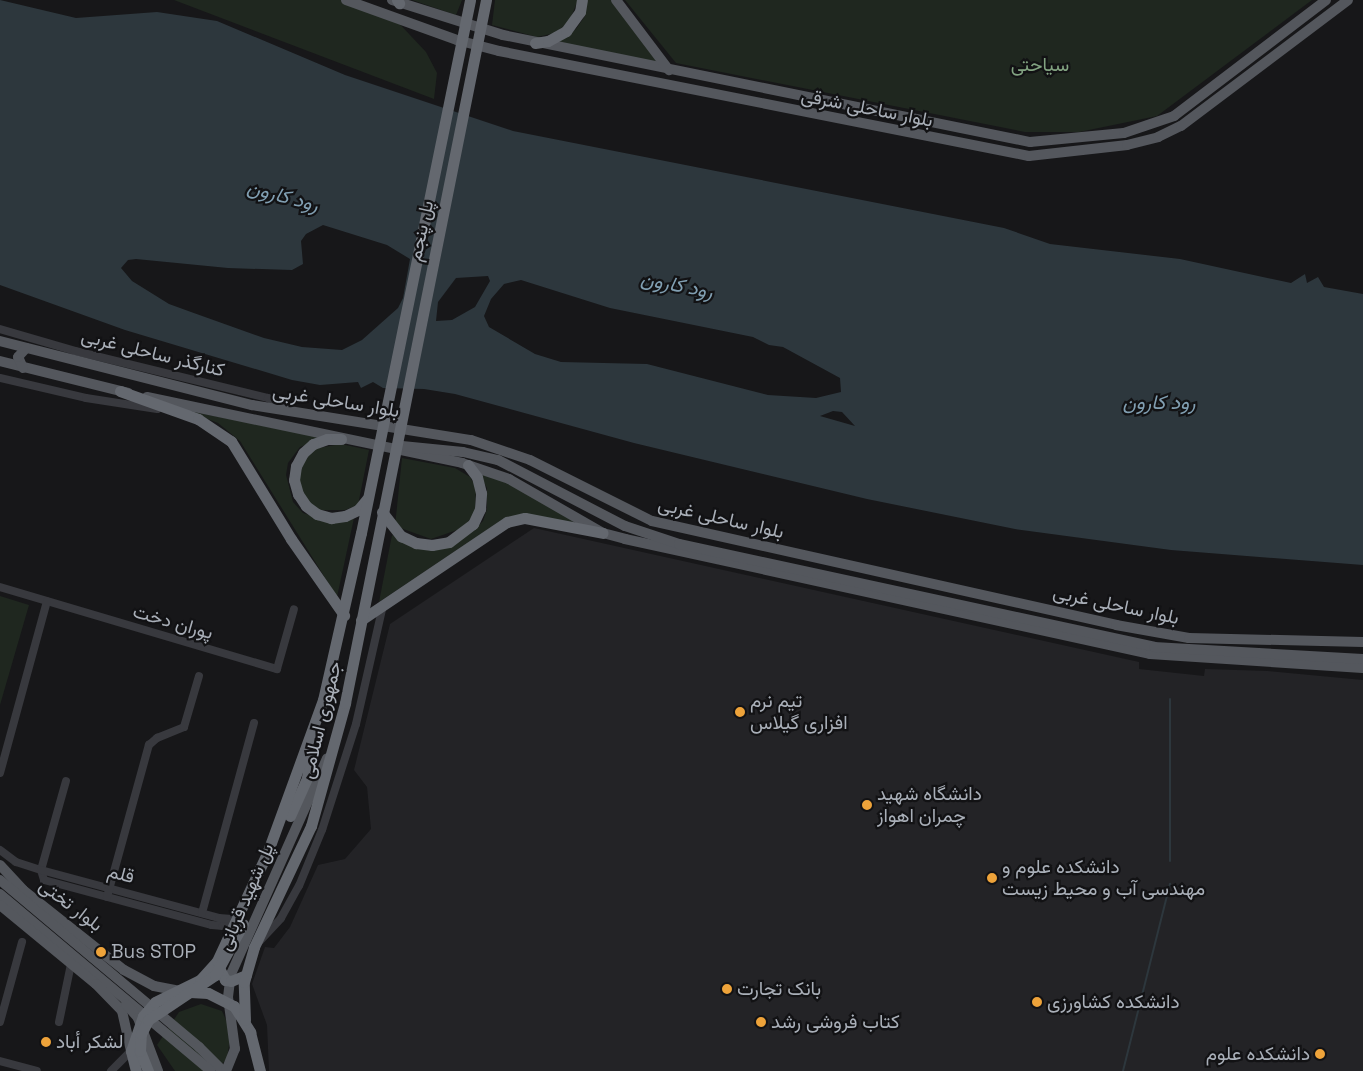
<!DOCTYPE html>
<html>
<head>
<meta charset="utf-8">
<style>
  body { margin:0 }
  #map { position:relative; width:1363px; height:1071px; overflow:hidden; background:#171719; font-family:"Space Grotesk",Vazirmatn,sans-serif }
  div>[style] { position:absolute }
  [style*='--x'] { left:calc(var(--x)*1px); top:calc(var(--y)*1px); width:calc(var(--w)*1px); rotate:calc(var(--a)*1deg) }
  .built>* { inset:0; background:#232326 }
  .green>* { inset:0; background:#1f271f }
  .water>* { inset:0; background:#2d373d }
  .stream>* { height:2px; margin:-1px; padding:0 1px; transform-origin:1px; border-radius:1px; background:#2d373d }
  .minor>* { height:8px; margin:-4px; padding:0 4px; transform-origin:4px; border-radius:4px; background:#38393e }
  .major>* { height:10px; margin:-5px; padding:0 5px; transform-origin:5px; border-radius:5px; background:#54575d }
  .highway>* { height:11px; margin:-5.5px; padding:0 5.5px; transform-origin:5.5px; border-radius:5.5px; background:#64686f }
  .dots>* { width:14px; height:14px; translate:-50% -50%; box-sizing:border-box; border:2px solid #121214; border-radius:50% }
  span { translate:-50% -50%; white-space:nowrap; text-align:center; line-height:1.15; -webkit-text-stroke:4.5px #121214; paint-order:stroke }
  .park-label { font-size:19px; color:#82a381 }
  .street-label { font-size:19px; color:#a9afb8 }
  .poi-label { font-size:19px; color:#a9afb8 }
  .left { translate:0 -50%; text-align:left }
  .right { translate:-100% -50%; text-align:right }
  .water-label { font-size:20px; color:#819fb2; font-style:italic }
</style>
</head>
<body>
<div id="map">
  <div class="built">
    <div style="clip-path:polygon(534px 528px,1139px 662px,1139px 669px,1204px 676px,1205px 669px,1268px 671px,1363px 680px,1363px 1071px,269px 1071px,267px 1025px,252px 984px,265px 947px,274px 948px,290px 927px,318px 865px,345px 859px,371px 829px,367px 787px,354px 770px,390px 624px)"></div>
  </div>
  <div class="green">
    <div style="clip-path:polygon(174px 0,346px 0,394px 18px,426px 52px,437px 73px,434px 99px)"></div>
    <div style="clip-path:polygon(412px 0,462px 0,456px 15px)"></div>
    <div style="clip-path:polygon(495px 0,578px 0,569px 22px,555px 33px,537px 37px,492px 25px)"></div>
    <div style="clip-path:polygon(587px 0,613px 0,662px 65px,555px 43px,576px 29px,585px 16px)"></div>
    <div style="clip-path:polygon(625px 0,1312px 0,1157px 116px,1079px 132px,1025px 132px,676px 63px)"></div>
    <div style="clip-path:polygon(184px 410px,325px 438px,300px 447px,288px 463px,286px 475px,293px 502px,303px 513px,322px 519px,354px 518px,337px 597px,240px 441px,218px 423px)"></div>
    <div style="clip-path:polygon(341px 444px,369px 450px,358px 505px,345px 510px,319px 510px,304px 501px,296px 472px,299px 463px,313px 449px)"></div>
    <div style="clip-path:polygon(402px 458px,455px 468px,470px 477px,476px 487px,475px 515px,460px 529px,431px 539px,395px 526px)"></div>
    <div style="clip-path:polygon(477px 470px,504px 481px,582px 526px,506px 517px,379px 602px,392px 535px,423px 548px,476px 528px,483px 521px,487px 509px,487px 488px)"></div>
    <div style="clip-path:polygon(0 596px,29px 605px,0 705px)"></div>
    <div style="clip-path:polygon(201px 1004px,222px 1011px,231px 1031px,227px 1059px,215px 1071px,175px 1071px,157px 1045px,179px 1012px)"></div>
  </div>
  <div class="water">
    <div style="clip-path:polygon(evenodd,0 0,76px 18px,157px 12px,217px 21px,345px 75px,513px 131px,1004px 228px,1050px 244px,1180px 259px,1291px 283px,1305px 274px,1307px 283px,1318px 277px,1324px 287px,1363px 294px,1363px 565px,1171px 550px,1015px 529px,867px 499px,634px 443px,455px 394px,424px 389px,383px 388px,373px 382px,361px 388px,358px 382px,320px 385px,292px 380px,125px 330px,0 285px,0 0,323px 225px,387px 245px,410px 259px,403px 298px,398px 308px,362px 340px,342px 350px,302px 347px,264px 338px,191px 312px,169px 304px,132px 281px,121px 268px,128px 260px,136px 259px,228px 268px,292px 270px,303px 264px,301px 241px,306px 234px,323px 225px,0 0,488px 276px,490px 281px,475px 307px,452px 320px,436px 321px,438px 302px,456px 278px,488px 276px,0 0,521px 280px,610px 308px,753px 337px,769px 345px,783px 347px,840px 378px,841px 392px,816px 398px,768px 395px,647px 364px,561px 362px,535px 354px,489px 327px,484px 316px,491px 299px,504px 284px,521px 280px,0 0,833px 411px,842px 412px,855px 426px,820px 416px,833px 411px)"></div>
  </div>
  <div class="stream">
    <div style="--x:1173;--y:625;--w:3;--a:-90"></div>
    <div style="--x:1170;--y:861;--w:162;--a:-90"></div>
    <div style="--x:1123;--y:1071;--w:193;--a:-75.9"></div>
  </div>
  <div class="minor">
    <div style="--x:0;--y:329;--w:78;--a:16.3"></div>
    <div style="--x:75;--y:351;--w:199;--a:13.7"></div>
    <div style="--x:268;--y:398;--w:23;--a:29"></div>
    <div style="--x:0;--y:378;--w:88;--a:13.1"></div>
    <div style="--x:86;--y:398;--w:72;--a:8.8"></div>
    <div style="--x:0;--y:587;--w:289;--a:16.5"></div>
    <div style="--x:277;--y:669;--w:62;--a:-74.2"></div>
    <div style="--x:0;--y:773;--w:178;--a:-74.7"></div>
    <div style="--x:66;--y:781;--w:92;--a:105.7"></div>
    <div style="--x:41;--y:870;--w:10;--a:73"></div>
    <div style="--x:44;--y:880;--w:174;--a:15"></div>
    <div style="--x:212;--y:925;--w:11;--a:5"></div>
    <div style="--x:223;--y:926;--w:16;--a:-27"></div>
    <div style="--x:0;--y:850;--w:20;--a:37"></div>
    <div style="--x:16;--y:862;--w:26;--a:18"></div>
    <div style="--x:41;--y:870;--w:184;--a:15.1"></div>
    <div style="--x:219;--y:918;--w:16;--a:4"></div>
    <div style="--x:107;--y:897;--w:158;--a:-74.6"></div>
    <div style="--x:149;--y:745;--w:11;--a:-41"></div>
    <div style="--x:157;--y:738;--w:29;--a:-22"></div>
    <div style="--x:184;--y:727;--w:53;--a:-73.6"></div>
    <div style="--x:202;--y:913;--w:197;--a:-74.7"></div>
    <div style="--x:257;--y:944;--w:35;--a:-47"></div>
    <div style="--x:281;--y:918;--w:37;--a:-61"></div>
    <div style="--x:299;--y:886;--w:61;--a:-67.7"></div>
    <div style="--x:322;--y:830;--w:111;--a:-72.2"></div>
    <div style="--x:356;--y:724;--w:122;--a:-77.2"></div>
    <div style="--x:0;--y:1022;--w:83;--a:-74.6"></div>
    <div style="--x:59;--y:1022;--w:59;--a:-78.3"></div>
    <div style="--x:0;--y:1061;--w:38;--a:15"></div>
    <div style="--x:111;--y:1071;--w:28;--a:-45"></div>
  </div>
  <div class="major">
    <div style="--x:346;--y:0;--w:118;--a:19.8"></div>
    <div style="--x:457;--y:40;--w:43;--a:14.7"></div>
    <div style="--x:499;--y:51;--w:540;--a:11.21"></div>
    <div style="--x:1029;--y:156;--w:99;--a:-6.4"></div>
    <div style="--x:1127;--y:145;--w:32;--a:-14"></div>
    <div style="--x:1158;--y:137;--w:25;--a:-26"></div>
    <div style="--x:1181;--y:126;--w:209;--a:-37"></div>
    <div style="--x:392;--y:0;--w:116;--a:17.5"></div>
    <div style="--x:503;--y:35;--w:538;--a:11.48"></div>
    <div style="--x:1030;--y:142;--w:94;--a:-5.5"></div>
    <div style="--x:1124;--y:133;--w:53;--a:-18.8"></div>
    <div style="--x:1174;--y:116;--w:191;--a:-37.3"></div>
    <div style="--x:616;--y:0;--w:88;--a:52.9"></div>
    <div style="--x:0;--y:341;--w:260;--a:14.3"></div>
    <div style="--x:252;--y:405;--w:222;--a:9.1"></div>
    <div style="--x:471;--y:440;--w:62;--a:18.7"></div>
    <div style="--x:530;--y:460;--w:136;--a:26.6"></div>
    <div style="--x:652;--y:521;--w:476;--a:12.6"></div>
    <div style="--x:1116;--y:625;--w:74;--a:10.1"></div>
    <div style="--x:1189;--y:638;--w:174;--a:1.3"></div>
    <div style="--x:0;--y:361;--w:132;--a:14"></div>
    <div style="--x:23;--y:368;--w:12;--a:-114"></div>
    <div style="--x:18;--y:357;--w:12;--a:-48"></div>
    <div style="--x:147;--y:397;--w:322;--a:11.8"></div>
    <div style="--x:462;--y:463;--w:50;--a:18.8"></div>
    <div style="--x:509;--y:479;--w:108;--a:29.9"></div>
    <div style="--x:603;--y:533;--w:23;--a:15"></div>
    <div style="--x:625;--y:539;--w:537;--a:12.36"></div>
    <div style="--x:1150;--y:654;--w:213;--a:3.8"></div>
    <div style="--x:402;--y:446;--w:61;--a:5.6"></div>
    <div style="--x:463;--y:452;--w:36;--a:13"></div>
    <div style="--x:498;--y:460;--w:143;--a:27.5"></div>
    <div style="--x:625;--y:526;--w:57;--a:18.4"></div>
    <div style="--x:679;--y:544;--w:486;--a:12.2"></div>
    <div style="--x:1154;--y:647;--w:209;--a:3.3"></div>
    <div style="--x:0;--y:865;--w:34;--a:47"></div>
    <div style="--x:23;--y:890;--w:129;--a:38.4"></div>
    <div style="--x:124;--y:970;--w:34;--a:28"></div>
    <div style="--x:154;--y:986;--w:25;--a:11"></div>
    <div style="--x:0;--y:880;--w:260;--a:40"></div>
    <div style="--x:199;--y:1047;--w:34;--a:45"></div>
    <div style="--x:0;--y:894;--w:275;--a:40"></div>
    <div style="--x:0;--y:905;--w:124;--a:39.5"></div>
    <div style="--x:96;--y:984;--w:37;--a:46"></div>
    <div style="--x:122;--y:1011;--w:41;--a:77.3"></div>
    <div style="--x:126;--y:1004;--w:18;--a:49"></div>
    <div style="--x:138;--y:1018;--w:57;--a:69.3"></div>
    <div style="--x:226;--y:1071;--w:24;--a:-68"></div>
    <div style="--x:235;--y:1049;--w:52;--a:-97.7"></div>
    <div style="--x:228;--y:997;--w:23;--a:-83"></div>
    <div style="--x:231;--y:974;--w:236;--a:-66"></div>
  </div>
  <div class="highway">
    <div style="--x:397;--y:0;--w:4;--a:56"></div>
    <div style="--x:535;--y:43;--w:13;--a:-9"></div>
    <div style="--x:548;--y:41;--w:21;--a:-29"></div>
    <div style="--x:566;--y:31;--w:24;--a:-54"></div>
    <div style="--x:580;--y:12;--w:12;--a:-81"></div>
    <div style="--x:120;--y:391;--w:83;--a:19.7"></div>
    <div style="--x:198;--y:419;--w:40;--a:34"></div>
    <div style="--x:231;--y:441;--w:115;--a:58.5"></div>
    <div style="--x:291;--y:539;--w:93;--a:55.1"></div>
    <div style="--x:341;--y:439;--w:14;--a:180"></div>
    <div style="--x:327;--y:439;--w:15;--a:160"></div>
    <div style="--x:313;--y:444;--w:13;--a:138"></div>
    <div style="--x:303;--y:453;--w:15;--a:118"></div>
    <div style="--x:296;--y:466;--w:14;--a:98"></div>
    <div style="--x:294;--y:480;--w:15;--a:74"></div>
    <div style="--x:298;--y:494;--w:14;--a:56"></div>
    <div style="--x:306;--y:506;--w:14;--a:36"></div>
    <div style="--x:317;--y:514;--w:15;--a:16"></div>
    <div style="--x:331;--y:518;--w:14;--a:-8"></div>
    <div style="--x:345;--y:516;--w:14;--a:-25"></div>
    <div style="--x:358;--y:510;--w:14;--a:-51"></div>
    <div style="--x:382;--y:512;--w:31;--a:52"></div>
    <div style="--x:401;--y:536;--w:17;--a:25"></div>
    <div style="--x:416;--y:543;--w:16;--a:7"></div>
    <div style="--x:432;--y:545;--w:17;--a:-10"></div>
    <div style="--x:449;--y:542;--w:30;--a:-37"></div>
    <div style="--x:473;--y:524;--w:17;--a:-65"></div>
    <div style="--x:480;--y:509;--w:16;--a:-86"></div>
    <div style="--x:481;--y:493;--w:16;--a:-104"></div>
    <div style="--x:477;--y:477;--w:15;--a:-127"></div>
    <div style="--x:361;--y:620;--w:176;--a:-33.9"></div>
    <div style="--x:507;--y:522;--w:18;--a:-13"></div>
    <div style="--x:525;--y:518;--w:79;--a:10.9"></div>
    <div style="--x:290;--y:816;--w:42;--a:-65.9"></div>
    <div style="--x:307;--y:778;--w:23;--a:-83"></div>
    <div style="--x:217;--y:964;--w:18;--a:63"></div>
    <div style="--x:225;--y:980;--w:6;--a:9"></div>
    <div style="--x:231;--y:981;--w:16;--a:-22"></div>
    <div style="--x:190;--y:992;--w:18;--a:3"></div>
    <div style="--x:208;--y:993;--w:29;--a:27"></div>
    <div style="--x:234;--y:1006;--w:31;--a:58"></div>
    <div style="--x:250;--y:1032;--w:40;--a:75.6"></div>
    <div style="--x:245;--y:1020;--w:38;--a:-92"></div>
    <div style="--x:244;--y:982;--w:36;--a:-74"></div>
    <div style="--x:254;--y:947;--w:134;--a:-64.8"></div>
    <div style="--x:311;--y:826;--w:128;--a:-74.5"></div>
    <div style="--x:345;--y:703;--w:717;--a:-78.66"></div>
    <div style="--x:136;--y:1071;--w:21;--a:-104"></div>
    <div style="--x:131;--y:1051;--w:37;--a:-71"></div>
    <div style="--x:143;--y:1016;--w:18;--a:-49"></div>
    <div style="--x:155;--y:1002;--w:50;--a:-26.1"></div>
    <div style="--x:200;--y:980;--w:25;--a:-48"></div>
    <div style="--x:217;--y:961;--w:121;--a:-65.1"></div>
    <div style="--x:268;--y:851;--w:161;--a:-70"></div>
    <div style="--x:323;--y:700;--w:171;--a:-77.2"></div>
    <div style="--x:361;--y:533;--w:544;--a:-78.44"></div>
    <div style="--x:148;--y:1071;--w:22;--a:-112"></div>
    <div style="--x:140;--y:1051;--w:17;--a:-87"></div>
    <div style="--x:141;--y:1034;--w:16;--a:-63"></div>
    <div style="--x:148;--y:1020;--w:81;--a:-33.9"></div>
    <div style="--x:215;--y:975;--w:58;--a:-61.2"></div>
  </div>
  <div class="dots">
    <div style="left:740px;top:712px;background:#eea33a"></div>
    <div style="left:867px;top:805px;background:#eea33a"></div>
    <div style="left:992px;top:878px;background:#eea33a"></div>
    <div style="left:101px;top:952px;background:#eea33a"></div>
    <div style="left:727px;top:989px;background:#eea33a"></div>
    <div style="left:1037px;top:1002px;background:#eea33a"></div>
    <div style="left:761px;top:1022px;background:#eea33a"></div>
    <div style="left:46px;top:1042px;background:#eea33a"></div>
    <div style="left:1320px;top:1054px;background:#eea33a"></div>
  </div>
  <div class="park-label">
    <span style="left:1040px;top:65px">سیاحتی</span>
  </div>
  <div class="street-label">
    <span style="left:867px;top:108px;rotate:11deg">بلوار ساحلی شرقی</span>
    <span style="left:421px;top:231px;rotate:-78deg">پل پنجم</span>
    <span style="left:153px;top:353px;rotate:14deg">کنارگذر ساحلی غربی</span>
    <span style="left:336px;top:401px;rotate:9deg">بلوار ساحلی غربی</span>
    <span style="left:721px;top:518px;rotate:13deg">بلوار ساحلی غربی</span>
    <span style="left:1116px;top:605px;rotate:12deg">بلوار ساحلی غربی</span>
    <span style="left:173px;top:622px;rotate:16deg">پوران دخت</span>
    <span style="left:321px;top:720px;rotate:-76deg">جمهوری اسلامی</span>
    <span style="left:121px;top:874px;rotate:15deg">قلم</span>
    <span style="left:246px;top:897px;rotate:-67deg">پل شهید قربانی</span>
    <span style="left:71px;top:905px;rotate:37deg">بلوار تختی</span>
  </div>
  <div class="poi-label">
    <span class="left" style="left:750px;top:712px">تیم نرم<br>افزاری گیلاس</span>
    <span class="left" style="left:877px;top:805px">دانشگاه شهید<br>چمران اهواز</span>
    <span class="left" style="left:1002px;top:878px">دانشکده علوم و<br>مهندسی آب و محیط زیست</span>
    <span class="left" style="left:111px;top:952px">Bus STOP</span>
    <span class="left" style="left:737px;top:989px">بانک تجارت</span>
    <span class="left" style="left:1047px;top:1002px">دانشکده کشاورزی</span>
    <span class="left" style="left:771px;top:1022px">کتاب فروشی رشد</span>
    <span class="left" style="left:56px;top:1042px">لشكر أباد</span>
    <span class="right" style="left:1310px;top:1054px">دانشکده علوم</span>
  </div>
  <div class="water-label">
    <span style="left:283px;top:196px;rotate:15deg">رود کارون</span>
    <span style="left:677px;top:285px;rotate:11deg">رود کارون</span>
    <span style="left:1159px;top:402px">رود کارون</span>
  </div>
</div>
</body>
</html>
